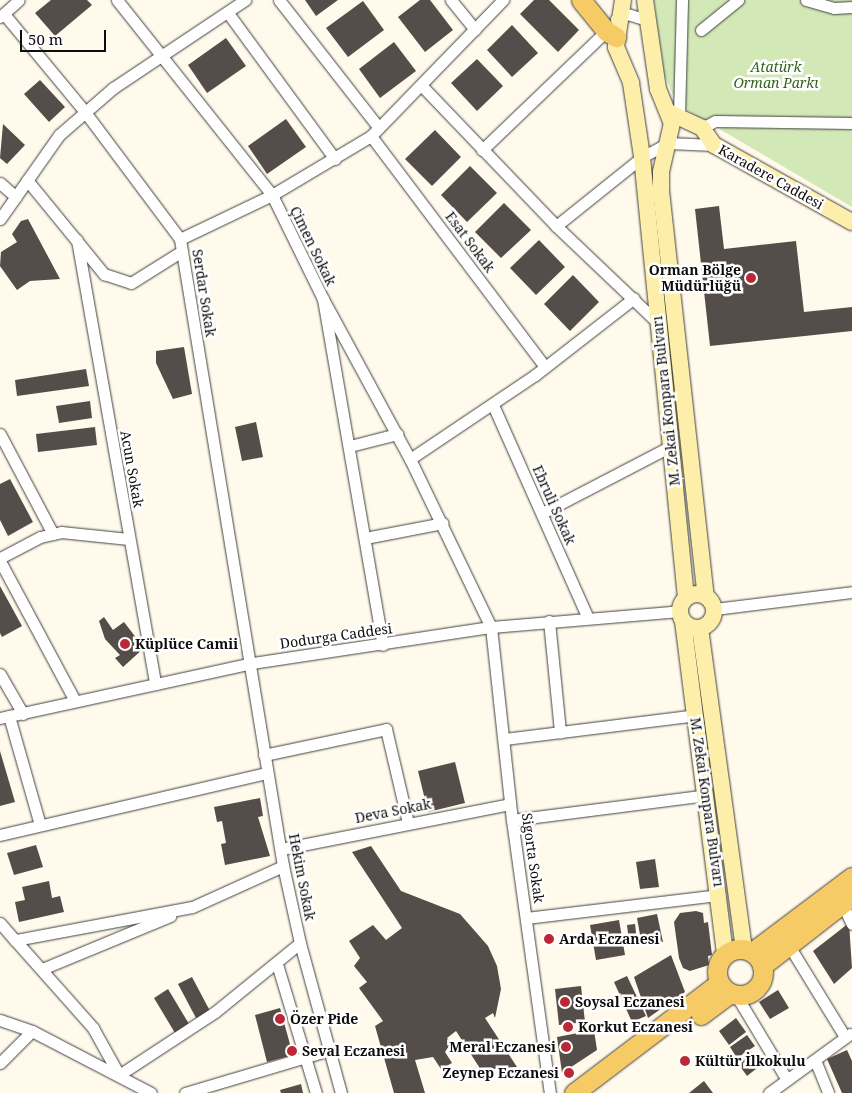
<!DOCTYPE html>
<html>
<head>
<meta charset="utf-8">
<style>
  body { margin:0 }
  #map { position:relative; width:852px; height:1093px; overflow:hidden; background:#fffaec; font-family:"Noto Serif",serif }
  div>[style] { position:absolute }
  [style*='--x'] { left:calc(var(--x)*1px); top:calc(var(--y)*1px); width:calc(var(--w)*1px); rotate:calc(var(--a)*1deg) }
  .green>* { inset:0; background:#d3e8b7 }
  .building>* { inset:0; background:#554d49 }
  .roads { filter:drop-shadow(0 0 1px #404040) drop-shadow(0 0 1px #404040) }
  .street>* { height:11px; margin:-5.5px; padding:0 5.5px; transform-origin:5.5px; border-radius:5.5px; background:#fff }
  .secondary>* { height:16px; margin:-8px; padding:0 8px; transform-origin:8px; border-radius:8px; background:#fdefa9 }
  .secondary>.ring { margin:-8px; padding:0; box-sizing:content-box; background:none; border:16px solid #fdefa9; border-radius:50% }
  .primary>* { height:19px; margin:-9.5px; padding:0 9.5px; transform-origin:9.5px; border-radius:9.5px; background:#f6ca65 }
  .primary>.ring { margin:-9.5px; padding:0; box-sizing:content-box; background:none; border:19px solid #f6ca65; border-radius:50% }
  .dots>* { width:14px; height:14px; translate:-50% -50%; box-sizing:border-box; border:2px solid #fff; border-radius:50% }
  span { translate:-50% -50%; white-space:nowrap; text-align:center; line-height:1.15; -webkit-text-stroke:5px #fff; paint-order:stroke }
  .park-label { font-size:14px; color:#31631e; font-style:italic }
  .street-label { font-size:14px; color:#0d0d0d }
  .poi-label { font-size:14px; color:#0d0d0d; font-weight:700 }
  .right { translate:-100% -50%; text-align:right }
  .left { translate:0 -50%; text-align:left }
  .scale { position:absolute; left:20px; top:30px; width:86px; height:22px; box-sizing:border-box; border:2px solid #0d0d0d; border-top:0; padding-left:6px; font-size:15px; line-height:18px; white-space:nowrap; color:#0d0d0d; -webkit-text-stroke:4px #fff; paint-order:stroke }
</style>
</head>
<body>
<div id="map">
  <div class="green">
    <div style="clip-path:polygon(654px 0,852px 0,852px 207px,677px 104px,664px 74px)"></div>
  </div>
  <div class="building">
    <div style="clip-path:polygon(51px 0,87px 0,92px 5px,55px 36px,35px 13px)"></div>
    <div style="clip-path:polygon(305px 0,338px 0,316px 16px)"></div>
    <div style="clip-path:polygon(420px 0,430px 0,453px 30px,425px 52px,398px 17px)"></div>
    <div style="clip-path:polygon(534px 0,549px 0,579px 30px,558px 52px,520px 14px)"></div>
    <div style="clip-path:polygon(363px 1px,384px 30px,348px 57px,326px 28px)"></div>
    <div style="clip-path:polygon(512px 25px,538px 53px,512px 77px,487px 50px)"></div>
    <div style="clip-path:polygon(226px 38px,246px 66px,207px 93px,188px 65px)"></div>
    <div style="clip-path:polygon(394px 42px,416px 71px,380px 98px,359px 69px)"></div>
    <div style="clip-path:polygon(477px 59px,503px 86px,477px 111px,451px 83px)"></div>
    <div style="clip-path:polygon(40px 80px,65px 107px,49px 122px,24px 94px)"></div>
    <div style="clip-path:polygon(286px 119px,306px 147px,267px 174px,248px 146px)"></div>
    <div style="clip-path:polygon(3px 124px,25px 145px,7px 164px,0 158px)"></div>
    <div style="clip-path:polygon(435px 130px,461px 157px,432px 186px,405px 159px)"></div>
    <div style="clip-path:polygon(470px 166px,497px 193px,467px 222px,441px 195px)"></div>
    <div style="clip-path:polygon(504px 203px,531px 230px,501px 258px,475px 232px)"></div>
    <div style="clip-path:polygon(719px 206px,724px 249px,796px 241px,804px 312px,852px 307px,852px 331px,710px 346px,695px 209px)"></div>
    <div style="clip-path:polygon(28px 219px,60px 279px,30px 281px,17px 290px,0 266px,1px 252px,17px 242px,12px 234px,21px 221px)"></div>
    <div style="clip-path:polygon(539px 240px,565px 267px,536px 295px,510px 268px)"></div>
    <div style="clip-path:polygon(573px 275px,599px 302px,570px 331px,544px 304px)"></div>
    <div style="clip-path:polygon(184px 347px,192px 394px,173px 399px,156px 363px,156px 351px)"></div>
    <div style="clip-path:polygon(86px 369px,89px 386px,17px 396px,15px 380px)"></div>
    <div style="clip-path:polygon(90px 401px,92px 418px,59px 423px,56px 406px)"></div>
    <div style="clip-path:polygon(256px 422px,263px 457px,242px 461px,235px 427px)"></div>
    <div style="clip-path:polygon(95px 427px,97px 445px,38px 452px,36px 434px)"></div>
    <div style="clip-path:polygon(10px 479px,33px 522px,8px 536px,0 520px,0 484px)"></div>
    <div style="clip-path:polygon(0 586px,22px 626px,2px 637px,0 633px)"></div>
    <div style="clip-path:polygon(104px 617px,113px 630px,124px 622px,144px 648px,123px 667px,115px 658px,120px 655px,105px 639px,99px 621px)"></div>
    <div style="clip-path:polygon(0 751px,15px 802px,0 806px)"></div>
    <div style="clip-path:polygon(455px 762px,465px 803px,428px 812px,418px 771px)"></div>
    <div style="clip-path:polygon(260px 798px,263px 816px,258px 817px,270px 856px,225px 865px,221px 844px,226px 843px,222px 821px,217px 822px,214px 807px)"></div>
    <div style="clip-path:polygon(36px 845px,43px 867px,14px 875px,7px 853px)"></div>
    <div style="clip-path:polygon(371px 846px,401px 891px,460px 914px,488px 946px,497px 966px,501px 989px,495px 1018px,493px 1013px,485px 1018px,517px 1067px,481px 1070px,456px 1031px,447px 1038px,451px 1043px,445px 1052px,452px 1063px,441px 1069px,433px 1057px,415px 1060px,425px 1093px,394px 1093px,375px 1026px,383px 1021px,359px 988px,367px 982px,354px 966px,360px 958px,349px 941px,373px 925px,386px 940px,402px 928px,352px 852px)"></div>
    <div style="clip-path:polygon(655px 859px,659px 887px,640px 889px,636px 862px)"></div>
    <div style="clip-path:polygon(49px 881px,52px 898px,60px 896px,64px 912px,19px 922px,15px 902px,25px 900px,22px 887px)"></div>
    <div style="clip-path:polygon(696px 911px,703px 913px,704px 923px,708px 922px,712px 955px,708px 956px,709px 965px,690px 971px,683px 968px,679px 958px,674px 922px,680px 913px)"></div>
    <div style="clip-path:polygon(657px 914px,663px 942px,642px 946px,637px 918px)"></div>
    <div style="clip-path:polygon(619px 920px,625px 955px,596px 960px,590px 925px)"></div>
    <div style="clip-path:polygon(849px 923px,852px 968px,834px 984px,813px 951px)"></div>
    <div style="clip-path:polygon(635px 924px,637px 941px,629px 942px,627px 925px)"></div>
    <div style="clip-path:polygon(671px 955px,685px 992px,648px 1018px,634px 977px)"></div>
    <div style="clip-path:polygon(627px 976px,646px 1016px,632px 1022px,614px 982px)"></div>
    <div style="clip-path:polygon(192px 977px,210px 1011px,196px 1018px,178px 984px)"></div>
    <div style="clip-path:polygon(581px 986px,585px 1022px,559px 1025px,555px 989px)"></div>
    <div style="clip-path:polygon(168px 989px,189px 1024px,175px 1033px,154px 998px)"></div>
    <div style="clip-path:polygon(778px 990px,789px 1008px,770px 1019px,759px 1002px)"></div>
    <div style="clip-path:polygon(280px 1008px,293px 1055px,267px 1062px,255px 1015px)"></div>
    <div style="clip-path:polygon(736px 1018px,746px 1032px,729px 1045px,719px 1031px)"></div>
    <div style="clip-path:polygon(594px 1030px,597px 1050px,562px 1073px,557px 1037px)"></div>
    <div style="clip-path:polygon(747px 1035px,755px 1046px,737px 1058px,730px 1047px)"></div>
    <div style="clip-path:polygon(847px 1050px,852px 1061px,852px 1093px,842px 1093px,827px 1059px)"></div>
    <div style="clip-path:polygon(751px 1051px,761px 1065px,747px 1076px,737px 1062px)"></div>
    <div style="clip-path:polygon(704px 1081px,713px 1093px,689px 1093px)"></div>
    <div style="clip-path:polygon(301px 1084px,303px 1093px,281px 1093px,280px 1090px)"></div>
  </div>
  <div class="roads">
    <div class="street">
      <div style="--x:117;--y:0;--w:249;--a:51.5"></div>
      <div style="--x:272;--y:195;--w:116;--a:63.9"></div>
      <div style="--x:323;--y:299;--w:351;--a:80.2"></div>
      <div style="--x:279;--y:0;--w:162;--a:52"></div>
      <div style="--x:451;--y:0;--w:38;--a:51"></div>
      <div style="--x:806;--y:0;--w:29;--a:16"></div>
      <div style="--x:834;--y:8;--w:18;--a:-3"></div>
      <div style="--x:228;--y:13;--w:181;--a:53.8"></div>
      <div style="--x:4;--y:14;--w:127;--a:50.4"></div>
      <div style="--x:85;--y:112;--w:159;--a:53.2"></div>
      <div style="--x:0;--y:17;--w:25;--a:-42"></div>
      <div style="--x:616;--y:19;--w:10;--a:-37"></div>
      <div style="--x:624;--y:13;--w:24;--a:17"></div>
      <div style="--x:701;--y:30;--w:48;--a:-39"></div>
      <div style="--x:421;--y:85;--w:195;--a:46.2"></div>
      <div style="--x:679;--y:116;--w:116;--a:-88.5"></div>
      <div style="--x:702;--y:128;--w:15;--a:-28"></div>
      <div style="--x:715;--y:121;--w:137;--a:0.8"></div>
      <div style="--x:371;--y:136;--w:289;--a:53"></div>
      <div style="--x:482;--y:150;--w:172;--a:-43.8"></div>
      <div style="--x:27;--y:180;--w:122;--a:50.7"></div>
      <div style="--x:104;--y:274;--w:28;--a:18"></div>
      <div style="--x:131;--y:283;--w:60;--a:-32.1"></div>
      <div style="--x:0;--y:183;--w:21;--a:41"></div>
      <div style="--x:0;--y:219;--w:103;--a:-54.9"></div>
      <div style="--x:59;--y:135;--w:72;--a:-41"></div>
      <div style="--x:113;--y:88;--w:159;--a:-33.7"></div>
      <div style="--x:77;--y:240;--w:451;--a:80"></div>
      <div style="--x:323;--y:299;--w:182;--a:61.5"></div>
      <div style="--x:410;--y:459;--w:187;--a:64.3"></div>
      <div style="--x:491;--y:627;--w:194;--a:83.8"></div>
      <div style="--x:512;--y:820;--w:276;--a:82.1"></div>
      <div style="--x:658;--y:323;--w:141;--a:-136.4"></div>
      <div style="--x:556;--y:226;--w:110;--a:-38.7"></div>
      <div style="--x:642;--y:157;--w:30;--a:-28"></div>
      <div style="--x:668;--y:143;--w:46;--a:2.5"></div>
      <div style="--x:493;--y:405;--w:233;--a:66"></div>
      <div style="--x:0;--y:434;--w:113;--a:62.1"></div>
      <div style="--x:350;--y:446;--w:49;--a:-14.3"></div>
      <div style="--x:410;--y:459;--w:151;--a:-33.9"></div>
      <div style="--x:535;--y:375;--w:125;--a:-37.9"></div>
      <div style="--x:542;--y:513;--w:145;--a:-27.4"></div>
      <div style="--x:365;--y:538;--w:79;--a:-10.9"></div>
      <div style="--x:0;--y:558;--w:45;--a:-27.7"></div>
      <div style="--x:40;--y:537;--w:22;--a:-13"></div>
      <div style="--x:61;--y:532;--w:68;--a:5.9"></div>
      <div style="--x:0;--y:561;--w:159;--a:61.8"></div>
      <div style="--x:714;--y:609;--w:139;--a:-7"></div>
      <div style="--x:549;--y:621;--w:112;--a:84.3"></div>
      <div style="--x:0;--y:674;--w:46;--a:60.1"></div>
      <div style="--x:9;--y:716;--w:113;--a:74.1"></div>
      <div style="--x:0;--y:718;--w:258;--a:-12.3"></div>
      <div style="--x:252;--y:663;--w:242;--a:-8.6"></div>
      <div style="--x:491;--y:627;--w:190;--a:-4.8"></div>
      <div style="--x:504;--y:739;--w:193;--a:-7.1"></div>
      <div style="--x:264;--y:755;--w:125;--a:-12"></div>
      <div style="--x:386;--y:729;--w:97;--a:76.8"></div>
      <div style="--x:512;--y:820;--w:196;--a:-7.3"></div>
      <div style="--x:0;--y:835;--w:274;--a:-13.1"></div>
      <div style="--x:281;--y:849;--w:233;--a:-11.1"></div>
      <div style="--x:283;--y:866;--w:100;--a:155.7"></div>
      <div style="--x:192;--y:907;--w:180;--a:169.4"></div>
      <div style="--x:15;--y:940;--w:118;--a:48.4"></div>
      <div style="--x:93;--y:1028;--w:54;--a:61"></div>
      <div style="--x:119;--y:1075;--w:115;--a:-33.3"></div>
      <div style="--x:215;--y:1012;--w:109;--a:-39.1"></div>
      <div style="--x:842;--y:903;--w:23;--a:65"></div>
      <div style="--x:526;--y:918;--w:195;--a:-6.8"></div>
      <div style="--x:0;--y:923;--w:23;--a:49"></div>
      <div style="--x:788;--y:944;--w:109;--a:58.5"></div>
      <div style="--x:277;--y:964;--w:135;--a:73.2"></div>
      <div style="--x:42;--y:969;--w:139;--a:-22.5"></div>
      <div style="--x:736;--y:995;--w:99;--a:59"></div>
      <div style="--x:0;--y:1020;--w:34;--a:19"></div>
      <div style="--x:32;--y:1031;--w:134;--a:27.5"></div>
      <div style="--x:815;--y:1060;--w:35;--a:68"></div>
      <div style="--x:0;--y:1063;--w:45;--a:-45"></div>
      <div style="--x:185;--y:1093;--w:150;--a:-16.6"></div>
      <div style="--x:341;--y:1093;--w:156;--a:-105.3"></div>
      <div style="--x:300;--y:943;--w:79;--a:-102.4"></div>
      <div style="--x:283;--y:866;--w:635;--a:-99.33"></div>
      <div style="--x:180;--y:239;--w:102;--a:-25.6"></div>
      <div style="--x:272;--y:195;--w:115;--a:-30.8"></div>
      <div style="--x:371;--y:136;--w:190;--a:-45.9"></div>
      <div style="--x:769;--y:1093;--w:100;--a:-36.1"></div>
    </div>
    <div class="secondary">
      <div style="--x:623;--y:0;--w:48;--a:98.5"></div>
      <div style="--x:616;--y:47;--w:39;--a:67"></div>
      <div style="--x:631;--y:83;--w:75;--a:81.5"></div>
      <div style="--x:642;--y:157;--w:443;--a:84.3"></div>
      <div style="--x:645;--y:0;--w:90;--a:81.7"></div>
      <div style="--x:658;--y:89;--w:37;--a:68"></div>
      <div style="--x:672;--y:123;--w:50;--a:102.7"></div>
      <div style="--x:661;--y:172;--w:19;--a:90"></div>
      <div style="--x:661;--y:191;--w:407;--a:83.7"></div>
      <div style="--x:668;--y:112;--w:38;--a:25"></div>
      <div style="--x:702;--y:128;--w:21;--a:55"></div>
      <div style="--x:714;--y:145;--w:158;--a:29.2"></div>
      <div class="ring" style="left:680px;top:594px;width:18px;height:18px"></div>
      <div style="--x:683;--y:621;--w:336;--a:82.8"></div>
      <div style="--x:700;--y:628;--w:324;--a:82.2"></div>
    </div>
    <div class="primary">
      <div style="--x:581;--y:0;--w:40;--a:51"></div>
      <div style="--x:606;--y:31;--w:12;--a:31"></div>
      <div class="ring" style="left:717px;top:949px;width:27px;height:27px"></div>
      <div style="--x:752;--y:952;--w:125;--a:-36.9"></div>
      <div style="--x:762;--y:966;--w:114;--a:-37.9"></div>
      <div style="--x:701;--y:1015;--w:36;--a:-37"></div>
      <div style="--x:574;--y:1093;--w:182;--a:-37.2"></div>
    </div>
  </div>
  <div class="dots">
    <div style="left:751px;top:278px;background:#ba2837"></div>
    <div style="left:125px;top:644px;background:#ba2837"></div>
    <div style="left:549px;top:939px;background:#ba2837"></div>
    <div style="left:565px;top:1002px;background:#ba2837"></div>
    <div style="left:280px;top:1019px;background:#ba2837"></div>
    <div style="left:568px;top:1027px;background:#ba2837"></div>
    <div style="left:566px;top:1047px;background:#ba2837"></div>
    <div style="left:292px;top:1051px;background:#ba2837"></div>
    <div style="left:685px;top:1061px;background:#ba2837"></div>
    <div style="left:569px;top:1073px;background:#ba2837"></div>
  </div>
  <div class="park-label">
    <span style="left:776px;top:75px">Atatürk<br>Orman Parkı</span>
  </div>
  <div class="street-label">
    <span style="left:771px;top:177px;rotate:29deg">Karadere Caddesi</span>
    <span style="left:470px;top:242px;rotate:53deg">Esat Sokak</span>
    <span style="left:313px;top:246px;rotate:64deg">Çimen Sokak</span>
    <span style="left:204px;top:293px;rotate:81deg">Serdar Sokak</span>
    <span style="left:666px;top:401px;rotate:-96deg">M. Zekai Konpara Bulvarı</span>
    <span style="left:132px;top:469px;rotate:80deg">Acun Sokak</span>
    <span style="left:554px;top:505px;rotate:66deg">Ebruli Sokak</span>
    <span style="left:336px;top:636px;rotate:-8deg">Dodurga Caddesi</span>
    <span style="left:707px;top:802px;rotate:82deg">M. Zekai Konpara Bulvarı</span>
    <span style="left:393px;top:811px;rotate:-11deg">Deva Sokak</span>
    <span style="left:533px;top:858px;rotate:82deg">Sigorta Sokak</span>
    <span style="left:302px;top:877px;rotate:79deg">Hekim Sokak</span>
  </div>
  <div class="poi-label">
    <span class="right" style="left:741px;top:278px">Orman Bölge<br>Müdürlüğü</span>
    <span class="left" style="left:135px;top:644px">Küplüce Camii</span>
    <span class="left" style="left:559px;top:939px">Arda Eczanesi</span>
    <span class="left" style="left:575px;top:1002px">Soysal Eczanesi</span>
    <span class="left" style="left:290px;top:1019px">Özer Pide</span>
    <span class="left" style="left:578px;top:1027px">Korkut Eczanesi</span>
    <span class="right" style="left:556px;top:1047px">Meral Eczanesi</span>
    <span class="left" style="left:302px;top:1051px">Seval Eczanesi</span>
    <span class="left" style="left:695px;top:1061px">Kültür İlkokulu</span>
    <span class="right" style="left:559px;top:1073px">Zeynep Eczanesi</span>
  </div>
  <div class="scale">50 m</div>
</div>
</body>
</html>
